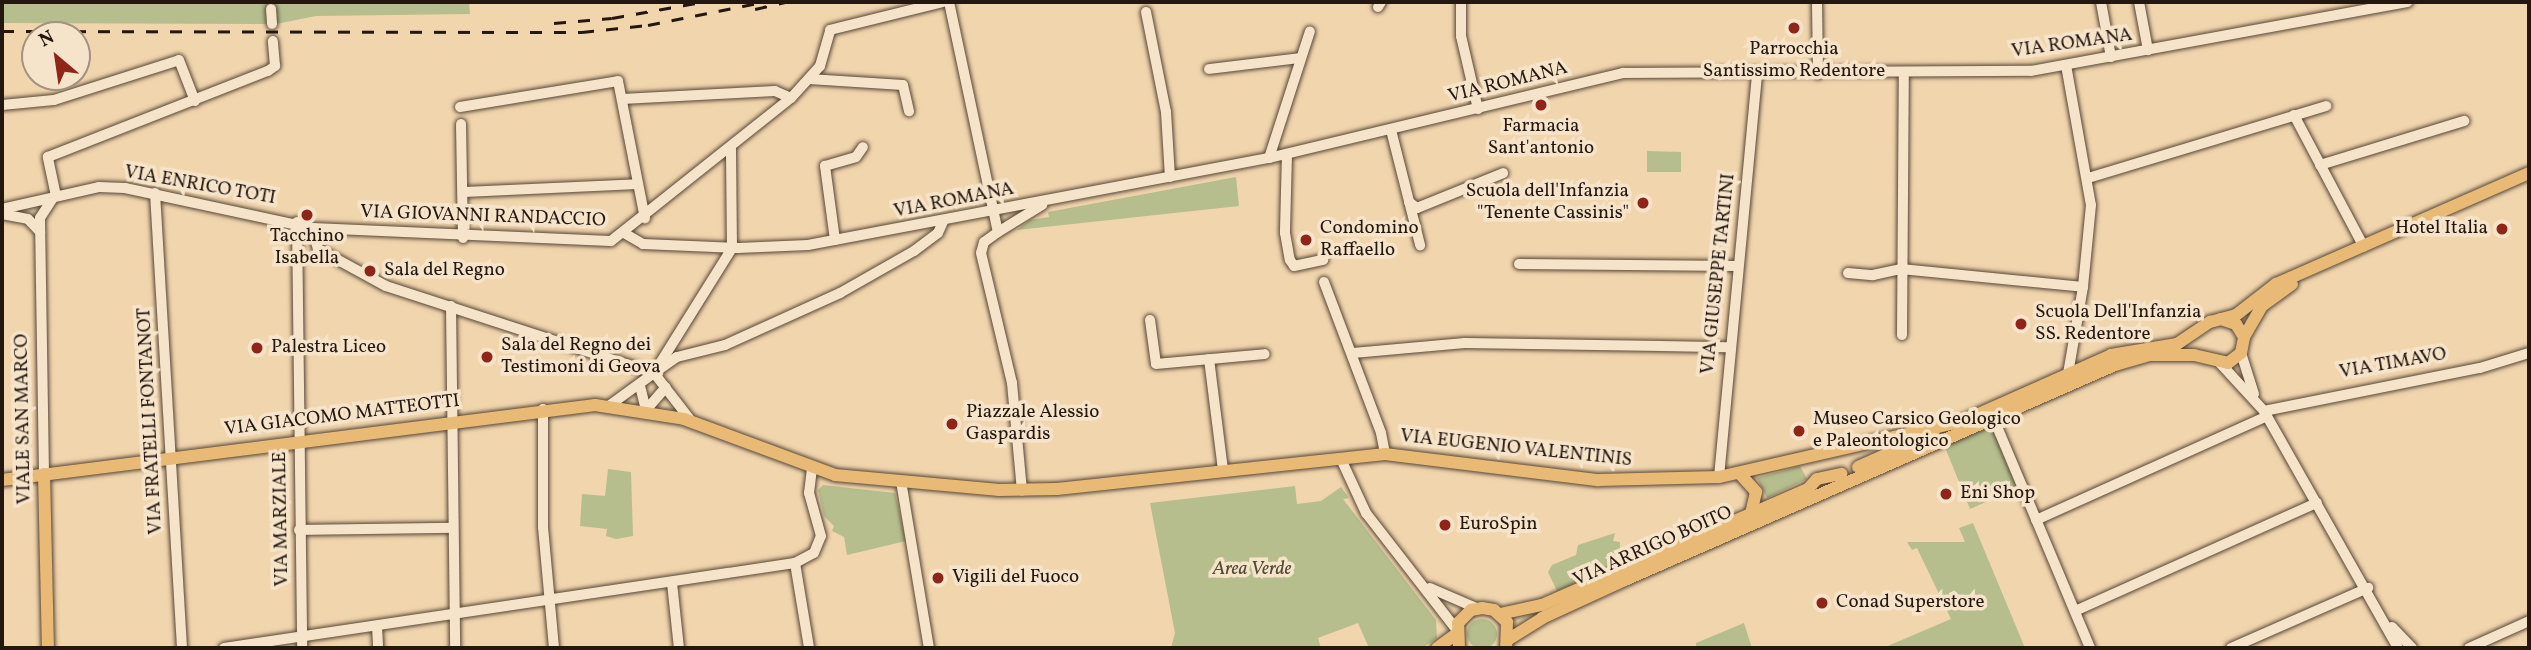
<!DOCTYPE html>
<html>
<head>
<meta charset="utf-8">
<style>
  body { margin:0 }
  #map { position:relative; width:2531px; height:650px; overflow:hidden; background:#f1d5ad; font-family:Vollkorn,serif }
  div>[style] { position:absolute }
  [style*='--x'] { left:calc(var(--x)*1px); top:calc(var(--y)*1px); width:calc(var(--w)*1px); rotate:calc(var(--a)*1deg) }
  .green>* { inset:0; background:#b6be8d }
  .round { border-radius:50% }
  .roads { filter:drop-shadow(0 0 2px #564637) drop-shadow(0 0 2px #564637) }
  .minor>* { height:10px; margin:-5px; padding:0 5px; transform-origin:5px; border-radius:5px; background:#f6e4ca }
  .major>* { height:12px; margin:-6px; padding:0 6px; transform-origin:6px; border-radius:6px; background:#e8ba76 }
  .rail>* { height:2.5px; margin-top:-1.25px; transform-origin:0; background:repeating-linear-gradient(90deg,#231710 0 12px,transparent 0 24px) }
  .dots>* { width:19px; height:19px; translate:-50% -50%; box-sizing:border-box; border:4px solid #f6e4ca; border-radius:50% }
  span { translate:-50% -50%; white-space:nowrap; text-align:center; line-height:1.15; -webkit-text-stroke:7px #f6e4ca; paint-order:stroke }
  .street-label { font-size:19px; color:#231710 }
  .poi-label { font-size:19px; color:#231710 }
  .right { translate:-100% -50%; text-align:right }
  .left { translate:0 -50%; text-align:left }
  .park-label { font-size:19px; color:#4f4936; font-style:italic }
  .frame { position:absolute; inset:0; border:4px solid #231710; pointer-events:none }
  .north { position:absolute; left:21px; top:21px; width:70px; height:70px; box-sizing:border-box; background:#f6e4ca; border:2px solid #a29280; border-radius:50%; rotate:331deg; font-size:19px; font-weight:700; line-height:28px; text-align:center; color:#231710 }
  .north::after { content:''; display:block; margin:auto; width:24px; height:32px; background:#8f2418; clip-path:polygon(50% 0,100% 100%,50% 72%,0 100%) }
</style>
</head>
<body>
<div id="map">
  <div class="green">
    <div style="clip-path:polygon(2px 2px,469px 2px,470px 14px,316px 16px,276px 24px,2px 23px)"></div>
    <div style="clip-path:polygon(1647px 151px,1681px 152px,1681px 172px,1647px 172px)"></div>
    <div style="clip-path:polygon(1236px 177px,1239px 206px,1017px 230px,1030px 220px,1049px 217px,1048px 212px)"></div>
    <div style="clip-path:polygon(1992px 423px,2018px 488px,1970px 509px,1944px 445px)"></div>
    <div style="clip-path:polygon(1800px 466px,1807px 479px,1767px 498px,1757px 478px)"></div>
    <div style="clip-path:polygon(608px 469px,631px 472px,633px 536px,616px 539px,606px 536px,607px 529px,580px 526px,582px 494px,605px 496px)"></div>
    <div style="clip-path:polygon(823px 485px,895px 493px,906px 541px,847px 555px,844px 537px,832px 531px,834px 526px,824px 516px,818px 490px)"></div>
    <div style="clip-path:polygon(1295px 486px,1297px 504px,1321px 501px,1341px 487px,1349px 498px,1343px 499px,1436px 620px,1437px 638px,1422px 648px,1369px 648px,1358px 623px,1318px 638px,1321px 648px,1171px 648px,1175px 633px,1150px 503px)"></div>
    <div style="clip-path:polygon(1973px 523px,2025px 648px,1883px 648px,1951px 619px,1917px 548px,1912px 550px,1907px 542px,1965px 542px,1959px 528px)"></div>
    <div style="clip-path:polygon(1615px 533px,1613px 541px,1620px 542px,1620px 565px,1557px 591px,1548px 572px,1552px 565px,1576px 555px,1578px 545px)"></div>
    <div class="round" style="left:1467px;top:619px;width:30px;height:30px"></div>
    <div style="clip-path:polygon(1744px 623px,1752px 648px,1696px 648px,1696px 643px)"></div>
  </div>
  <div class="roads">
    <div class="minor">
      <div style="--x:949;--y:2;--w:235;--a:78"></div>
      <div style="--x:998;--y:232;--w:17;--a:144"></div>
      <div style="--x:984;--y:242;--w:11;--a:105"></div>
      <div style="--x:981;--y:253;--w:134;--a:76.6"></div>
      <div style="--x:1012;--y:383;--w:108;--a:84.7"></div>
      <div style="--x:1461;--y:2;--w:34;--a:90"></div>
      <div style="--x:1461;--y:36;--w:75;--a:76.9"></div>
      <div style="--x:1817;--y:2;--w:72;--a:89.2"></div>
      <div style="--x:2101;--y:2;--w:56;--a:79.7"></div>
      <div style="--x:2139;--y:2;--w:49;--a:79.4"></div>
      <div style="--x:1378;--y:7;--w:6;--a:-59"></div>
      <div style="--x:271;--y:9;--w:15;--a:86"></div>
      <div style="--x:1146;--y:12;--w:102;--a:78.7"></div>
      <div style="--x:1166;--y:112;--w:65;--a:86.5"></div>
      <div style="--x:2066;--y:65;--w:142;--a:79.9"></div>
      <div style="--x:2091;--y:205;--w:82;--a:95.6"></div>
      <div style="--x:2083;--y:287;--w:88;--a:99.8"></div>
      <div style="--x:1209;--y:69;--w:92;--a:-6.9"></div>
      <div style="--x:809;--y:79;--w:94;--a:3.7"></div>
      <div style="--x:903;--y:85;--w:27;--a:77"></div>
      <div style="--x:622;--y:99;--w:153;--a:-3"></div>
      <div style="--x:775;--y:91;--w:17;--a:24"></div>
      <div style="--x:2;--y:105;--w:52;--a:-5.5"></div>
      <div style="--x:54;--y:100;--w:131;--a:-17.7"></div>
      <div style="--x:179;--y:60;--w:44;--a:68.7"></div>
      <div style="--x:460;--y:107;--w:160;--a:-9.3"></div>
      <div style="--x:618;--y:81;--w:140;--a:78.9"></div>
      <div style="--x:2294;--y:115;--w:149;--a:62.1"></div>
      <div style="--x:461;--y:124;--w:114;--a:89"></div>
      <div style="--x:1391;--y:130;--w:119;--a:75.8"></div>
      <div style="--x:1287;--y:154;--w:79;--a:91.5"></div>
      <div style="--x:1285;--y:233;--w:27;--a:80"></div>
      <div style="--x:1290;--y:260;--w:7;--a:56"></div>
      <div style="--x:1294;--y:266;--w:30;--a:-12"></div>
      <div style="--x:1269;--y:158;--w:133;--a:-72.1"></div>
      <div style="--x:2320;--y:165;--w:151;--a:-17"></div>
      <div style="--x:2088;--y:178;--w:249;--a:-16.8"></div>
      <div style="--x:464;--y:192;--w:174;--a:-2.6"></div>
      <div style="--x:155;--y:193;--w:456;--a:86.6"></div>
      <div style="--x:56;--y:196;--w:40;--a:-102"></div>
      <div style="--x:48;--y:157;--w:236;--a:-21.4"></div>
      <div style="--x:268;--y:71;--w:9;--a:-36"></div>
      <div style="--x:275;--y:66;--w:25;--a:-95"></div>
      <div style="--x:1409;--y:202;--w:10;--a:37"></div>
      <div style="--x:1417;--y:208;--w:93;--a:-22.1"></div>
      <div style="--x:2;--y:209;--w:99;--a:-12.8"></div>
      <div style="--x:99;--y:187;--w:26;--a:2"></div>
      <div style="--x:125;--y:188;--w:191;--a:12.1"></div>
      <div style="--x:312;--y:228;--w:299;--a:2.5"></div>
      <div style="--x:611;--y:241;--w:230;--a:-38.5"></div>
      <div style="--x:791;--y:98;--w:43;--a:-47.8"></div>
      <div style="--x:820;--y:66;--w:37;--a:-74"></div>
      <div style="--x:830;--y:30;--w:116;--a:-13.9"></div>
      <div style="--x:2;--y:214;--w:26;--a:11"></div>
      <div style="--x:28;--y:219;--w:18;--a:47"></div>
      <div style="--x:297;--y:222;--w:426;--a:89.3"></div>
      <div style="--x:312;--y:228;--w:22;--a:74"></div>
      <div style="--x:318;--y:249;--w:77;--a:28.6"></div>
      <div style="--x:386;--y:286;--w:282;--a:18"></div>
      <div style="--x:654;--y:373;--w:62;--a:52.2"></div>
      <div style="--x:998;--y:232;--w:52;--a:-31.5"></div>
      <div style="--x:624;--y:233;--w:22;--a:30"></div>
      <div style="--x:643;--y:244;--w:95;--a:2.4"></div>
      <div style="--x:738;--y:248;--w:70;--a:-2.5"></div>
      <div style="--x:808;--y:245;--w:469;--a:-10.7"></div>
      <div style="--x:1269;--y:158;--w:364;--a:-13.5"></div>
      <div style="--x:1623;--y:73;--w:408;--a:-0.3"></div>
      <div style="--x:2031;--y:71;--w:383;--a:-10.4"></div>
      <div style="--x:835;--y:240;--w:75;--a:-97.7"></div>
      <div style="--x:825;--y:166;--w:32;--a:-16"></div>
      <div style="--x:856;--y:157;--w:12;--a:-55"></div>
      <div style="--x:1519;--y:264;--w:218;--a:0.5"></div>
      <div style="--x:1848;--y:273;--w:25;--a:5"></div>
      <div style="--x:1873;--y:275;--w:29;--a:-12"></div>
      <div style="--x:1901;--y:269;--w:183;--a:5.6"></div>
      <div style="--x:1324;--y:282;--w:161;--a:69.3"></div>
      <div style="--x:1381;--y:433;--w:21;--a:79"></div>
      <div style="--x:451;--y:306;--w:342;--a:89.3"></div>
      <div style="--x:1150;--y:320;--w:44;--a:82.2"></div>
      <div style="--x:1156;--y:364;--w:109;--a:-5.2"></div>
      <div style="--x:1902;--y:335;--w:261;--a:-89.6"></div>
      <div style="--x:1353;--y:353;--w:112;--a:-5.1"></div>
      <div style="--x:1465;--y:343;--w:263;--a:0.9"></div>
      <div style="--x:2241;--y:353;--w:43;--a:72.4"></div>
      <div style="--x:1209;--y:359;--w:112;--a:82.8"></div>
      <div style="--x:2220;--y:363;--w:65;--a:47.5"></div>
      <div style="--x:2264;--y:411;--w:272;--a:60.5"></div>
      <div style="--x:654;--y:373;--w:28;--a:-35"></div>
      <div style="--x:677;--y:357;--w:49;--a:-14"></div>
      <div style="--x:725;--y:345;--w:126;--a:-24.3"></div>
      <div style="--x:840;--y:293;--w:85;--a:-29.6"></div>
      <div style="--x:914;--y:251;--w:30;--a:-37"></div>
      <div style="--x:938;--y:233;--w:12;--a:-66"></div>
      <div style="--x:640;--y:386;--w:25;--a:76"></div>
      <div style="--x:610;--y:405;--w:54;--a:-36"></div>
      <div style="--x:654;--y:373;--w:147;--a:-58"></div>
      <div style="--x:732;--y:248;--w:100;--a:-90.6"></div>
      <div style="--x:543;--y:409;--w:118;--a:90"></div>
      <div style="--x:543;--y:527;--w:121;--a:84.8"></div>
      <div style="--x:646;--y:410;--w:30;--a:-49"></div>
      <div style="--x:2264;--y:411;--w:220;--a:-11.3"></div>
      <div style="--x:2480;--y:368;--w:51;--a:-17"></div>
      <div style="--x:1993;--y:417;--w:251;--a:67.2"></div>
      <div style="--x:1341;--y:459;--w:60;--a:65.2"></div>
      <div style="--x:1366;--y:513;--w:147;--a:52.2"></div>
      <div style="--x:44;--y:474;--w:256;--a:-90.9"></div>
      <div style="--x:40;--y:218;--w:24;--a:-57"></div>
      <div style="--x:1719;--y:477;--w:405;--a:-84.6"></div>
      <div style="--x:901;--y:481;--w:169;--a:80.5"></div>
      <div style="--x:2036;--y:520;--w:253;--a:-24.2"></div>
      <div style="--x:299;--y:530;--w:152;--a:-0.8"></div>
      <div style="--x:795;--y:563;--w:86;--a:80.6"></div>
      <div style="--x:672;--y:583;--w:65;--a:83.9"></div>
      <div style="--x:1430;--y:588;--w:50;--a:23.5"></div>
      <div style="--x:2075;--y:611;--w:265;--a:-24.1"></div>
      <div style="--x:377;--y:626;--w:22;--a:87"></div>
      <div style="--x:2392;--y:627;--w:29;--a:46"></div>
      <div style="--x:224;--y:648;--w:577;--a:-8.47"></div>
      <div style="--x:795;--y:563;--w:21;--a:-28"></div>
      <div style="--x:814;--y:553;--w:18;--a:-68"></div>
      <div style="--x:821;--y:536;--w:45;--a:-105.6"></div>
      <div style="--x:809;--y:493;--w:24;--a:-83"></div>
      <div style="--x:2231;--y:648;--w:150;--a:-23.7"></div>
      <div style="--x:2469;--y:648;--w:66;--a:-24.2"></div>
    </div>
    <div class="major">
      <div style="--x:2244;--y:337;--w:36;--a:-60"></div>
      <div style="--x:2262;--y:306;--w:37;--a:-36"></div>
      <div style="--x:1858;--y:467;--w:83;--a:-24.1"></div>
      <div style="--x:44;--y:474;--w:174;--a:88.7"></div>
      <div style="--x:1740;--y:474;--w:24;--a:48"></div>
      <div style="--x:1756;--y:492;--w:23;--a:103"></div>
      <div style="--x:2;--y:480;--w:598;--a:-7.21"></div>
      <div style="--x:595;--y:405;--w:90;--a:8.9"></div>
      <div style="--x:684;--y:419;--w:161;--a:20.3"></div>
      <div style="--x:835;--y:475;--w:165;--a:5.2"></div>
      <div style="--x:999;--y:490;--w:58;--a:-1"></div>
      <div style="--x:1057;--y:489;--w:330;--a:-6.1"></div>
      <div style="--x:1385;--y:454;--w:215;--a:7"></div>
      <div style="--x:1598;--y:480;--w:121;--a:-1.4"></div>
      <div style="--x:1719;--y:477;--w:250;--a:-12.9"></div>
      <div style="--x:1963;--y:421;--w:162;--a:-24"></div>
      <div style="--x:2111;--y:355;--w:67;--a:-9.5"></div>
      <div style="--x:2177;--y:344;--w:40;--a:-34"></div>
      <div style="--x:2210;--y:322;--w:27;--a:-15"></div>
      <div style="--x:2236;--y:315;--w:51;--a:-37.8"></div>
      <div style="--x:2276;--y:284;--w:276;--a:-23.7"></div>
      <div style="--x:1500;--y:614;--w:43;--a:-12.1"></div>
      <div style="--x:1542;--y:605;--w:290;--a:-23.6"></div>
      <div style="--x:1808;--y:489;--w:13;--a:-48"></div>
      <div style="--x:1817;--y:479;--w:25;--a:-12"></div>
      <div style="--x:1509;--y:639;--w:39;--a:-32"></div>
      <div style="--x:1542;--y:618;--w:91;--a:-24.6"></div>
      <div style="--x:1625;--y:580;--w:535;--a:-23.69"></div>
      <div style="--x:2115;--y:365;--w:36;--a:-16"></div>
      <div style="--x:2150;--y:355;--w:44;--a:0"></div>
      <div style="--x:2194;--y:355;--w:35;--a:13"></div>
      <div style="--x:2228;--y:363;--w:16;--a:-38"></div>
      <div style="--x:2241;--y:353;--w:16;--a:-79"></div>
      <div style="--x:2244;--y:337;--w:15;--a:-122"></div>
      <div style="--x:2236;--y:324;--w:16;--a:-162"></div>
      <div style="--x:1437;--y:648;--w:24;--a:-36"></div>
      <div style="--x:1459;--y:648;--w:25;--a:-92"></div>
      <div style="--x:1458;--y:623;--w:18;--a:-45"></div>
      <div style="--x:1471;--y:610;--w:11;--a:-10"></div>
      <div style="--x:1482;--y:608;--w:12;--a:9"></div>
      <div style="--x:1494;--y:610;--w:18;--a:43"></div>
      <div style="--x:1507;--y:622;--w:26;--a:92"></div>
    </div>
  </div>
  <div class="rail">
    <div style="--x:755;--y:9;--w:32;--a:-13"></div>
    <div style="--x:554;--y:23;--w:58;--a:-4.9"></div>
    <div style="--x:612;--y:18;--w:91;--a:-10.1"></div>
    <div style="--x:2;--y:31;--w:580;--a:0.1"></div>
    <div style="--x:582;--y:32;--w:66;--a:-6.1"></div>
    <div style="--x:648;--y:25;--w:117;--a:-11.3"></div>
  </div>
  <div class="dots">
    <div style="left:1794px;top:28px;background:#8f2418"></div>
    <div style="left:1541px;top:105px;background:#8f2418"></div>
    <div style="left:1643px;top:203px;background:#8f2418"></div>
    <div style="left:307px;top:215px;background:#8f2418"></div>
    <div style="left:2502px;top:229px;background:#8f2418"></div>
    <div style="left:1306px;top:240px;background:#8f2418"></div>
    <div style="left:370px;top:271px;background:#8f2418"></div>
    <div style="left:2021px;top:324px;background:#8f2418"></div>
    <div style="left:257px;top:348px;background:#8f2418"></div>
    <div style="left:487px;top:357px;background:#8f2418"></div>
    <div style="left:952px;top:424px;background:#8f2418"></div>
    <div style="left:1799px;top:431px;background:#8f2418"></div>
    <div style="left:1946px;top:494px;background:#8f2418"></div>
    <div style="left:1445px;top:525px;background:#8f2418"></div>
    <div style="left:938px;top:578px;background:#8f2418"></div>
    <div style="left:1822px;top:603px;background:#8f2418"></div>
  </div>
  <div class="street-label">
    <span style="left:2072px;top:44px;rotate:-8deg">VIA ROMANA</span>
    <span style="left:1508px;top:83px;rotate:-14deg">VIA ROMANA</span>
    <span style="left:200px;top:186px;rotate:10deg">VIA ENRICO TOTI</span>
    <span style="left:954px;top:201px;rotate:-11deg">VIA ROMANA</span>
    <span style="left:483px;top:217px;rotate:2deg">VIA GIOVANNI RANDACCIO</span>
    <span style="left:1719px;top:274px;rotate:-84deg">VIA GIUSEPPE TARTINI</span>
    <span style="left:2393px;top:364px;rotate:-10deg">VIA TIMAVO</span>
    <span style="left:342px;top:416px;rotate:-7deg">VIA GIACOMO MATTEOTTI</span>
    <span style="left:24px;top:419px;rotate:-91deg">VIALE SAN MARCO</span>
    <span style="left:151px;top:421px;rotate:-93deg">VIA FRATELLI FONTANOT</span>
    <span style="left:1516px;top:449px;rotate:6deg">VIA EUGENIO VALENTINIS</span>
    <span style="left:282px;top:519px;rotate:-91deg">VIA MARZIALE</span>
    <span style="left:1653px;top:547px;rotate:-24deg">VIA ARRIGO BOITO</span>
  </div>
  <div class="poi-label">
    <span style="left:1794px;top:61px">Parrocchia<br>Santissimo Redentore</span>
    <span style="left:1541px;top:138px">Farmacia<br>Sant'antonio</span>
    <span class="right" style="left:1629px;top:203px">Scuola dell'Infanzia<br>"Tenente Cassinis"</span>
    <span class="left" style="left:1320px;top:240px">Condomino<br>Raffaello</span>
    <span class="right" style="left:2488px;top:229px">Hotel Italia</span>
    <span style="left:307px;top:248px">Tacchino<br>Isabella</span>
    <span class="left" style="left:384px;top:271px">Sala del Regno</span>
    <span class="left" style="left:2035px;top:324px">Scuola Dell'Infanzia<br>SS. Redentore</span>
    <span class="left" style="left:501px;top:357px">Sala del Regno dei<br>Testimoni di Geova</span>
    <span class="left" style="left:271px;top:348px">Palestra Liceo</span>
    <span class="left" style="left:966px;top:424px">Piazzale Alessio<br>Gaspardis</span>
    <span class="left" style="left:1813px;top:431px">Museo Carsico Geologico<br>e Paleontologico</span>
    <span class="left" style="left:1960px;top:494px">Eni Shop</span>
    <span class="left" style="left:1459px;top:525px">EuroSpin</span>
    <span class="left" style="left:952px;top:578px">Vigili del Fuoco</span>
    <span class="left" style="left:1836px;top:603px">Conad Superstore</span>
  </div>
  <div class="park-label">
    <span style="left:1252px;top:570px">Area Verde</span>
  </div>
  <div class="frame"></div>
  <div class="north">N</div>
</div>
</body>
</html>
